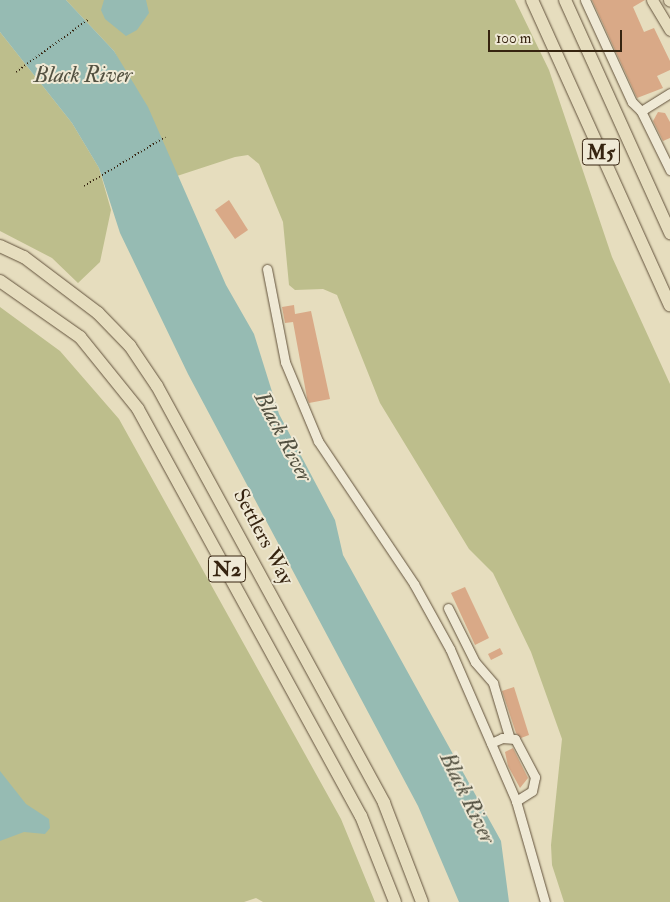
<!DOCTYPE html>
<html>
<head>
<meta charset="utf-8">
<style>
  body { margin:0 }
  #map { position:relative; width:670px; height:902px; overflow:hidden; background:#e6ddbe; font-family:"IM FELL Double Pica",serif }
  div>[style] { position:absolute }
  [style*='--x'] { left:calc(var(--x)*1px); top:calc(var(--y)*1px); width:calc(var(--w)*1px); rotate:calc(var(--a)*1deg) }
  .green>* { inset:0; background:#bdbe8c }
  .water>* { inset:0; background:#96bbb3 }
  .building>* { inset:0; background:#d9a987 }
  .path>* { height:2px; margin-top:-1px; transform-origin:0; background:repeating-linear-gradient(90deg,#362410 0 1px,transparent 0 3.5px) }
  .roads { filter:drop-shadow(0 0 1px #62523c) drop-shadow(0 0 1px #62523c) }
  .minor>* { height:9px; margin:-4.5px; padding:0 4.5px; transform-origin:4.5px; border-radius:4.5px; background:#efe9d5 }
  .major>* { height:11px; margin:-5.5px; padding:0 5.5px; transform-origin:5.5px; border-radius:5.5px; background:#e6ddbe }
  .highway>* { height:12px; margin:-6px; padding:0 6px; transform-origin:6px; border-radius:6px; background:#e6ddbe }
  span { translate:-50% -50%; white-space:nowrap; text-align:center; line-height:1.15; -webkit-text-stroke:4px #efe9d5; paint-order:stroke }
  .shield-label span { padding:1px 4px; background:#efe9d5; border:1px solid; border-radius:4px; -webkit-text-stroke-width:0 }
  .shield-label { font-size:20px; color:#362410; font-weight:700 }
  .street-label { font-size:21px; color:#362410 }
  .water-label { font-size:22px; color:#535141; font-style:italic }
  .scale { position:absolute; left:488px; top:30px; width:134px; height:22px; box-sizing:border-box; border:2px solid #362410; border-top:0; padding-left:6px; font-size:15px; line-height:18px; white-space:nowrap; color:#362410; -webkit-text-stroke:4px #efe9d5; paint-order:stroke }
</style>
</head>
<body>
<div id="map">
  <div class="green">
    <div style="clip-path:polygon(66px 0,515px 0,549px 70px,612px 257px,670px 384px,670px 902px,564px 902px,552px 865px,551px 845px,562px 739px,531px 652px,493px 573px,469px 549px,380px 403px,337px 295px,323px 289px,295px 290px,289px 285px,283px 222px,259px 164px,248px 155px,235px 157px,177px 176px,114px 51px)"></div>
    <div style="clip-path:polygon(0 32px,72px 123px,99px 168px,111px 210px,100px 262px,78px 283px,52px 258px,0 231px)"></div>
    <div style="clip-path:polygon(0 307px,60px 351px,119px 419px,341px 819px,375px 902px,263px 902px,256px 898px,244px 902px,0 902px)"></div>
  </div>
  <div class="water">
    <div style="clip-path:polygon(0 0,66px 0,114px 51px,148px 107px,226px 285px,254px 334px,279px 414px,335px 520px,343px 555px,501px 841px,509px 902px,459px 902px,418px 806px,188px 374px,120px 233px,99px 168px,72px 123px,0 32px)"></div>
    <div style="clip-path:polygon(104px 0,146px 0,149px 13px,137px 30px,126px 36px,105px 19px,101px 10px)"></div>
    <div style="clip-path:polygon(0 771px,26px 804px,49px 819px,50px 828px,45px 834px,24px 832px,0 841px)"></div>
  </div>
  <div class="building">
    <div style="clip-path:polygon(592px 0,645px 0,633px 7px,644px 32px,654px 28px,670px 61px,670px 70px,657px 76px,663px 88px,637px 98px)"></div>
    <div style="clip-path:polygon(658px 112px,665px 113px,670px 122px,670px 138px,663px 141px,653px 121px)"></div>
    <div style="clip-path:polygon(229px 200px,248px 230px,235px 239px,215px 210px)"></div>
    <div style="clip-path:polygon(294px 305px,295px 314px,311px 311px,330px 399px,309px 403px,307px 398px,293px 322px,285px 323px,282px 307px)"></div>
    <div style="clip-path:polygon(465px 587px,489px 638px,475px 645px,451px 593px)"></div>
    <div style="clip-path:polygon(500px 648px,503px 654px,491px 660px,488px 654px)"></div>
    <div style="clip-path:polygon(514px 687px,529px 735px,521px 738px,516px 733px,502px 691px)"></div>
    <div style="clip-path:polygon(513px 748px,528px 778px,520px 788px,508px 766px,505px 752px)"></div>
  </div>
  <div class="path">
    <div style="--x:16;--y:72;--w:90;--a:-36"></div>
    <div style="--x:84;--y:186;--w:95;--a:-31.2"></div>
  </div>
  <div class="roads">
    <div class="minor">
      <div style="--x:585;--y:0;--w:112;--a:65.3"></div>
      <div style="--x:632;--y:102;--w:13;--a:45"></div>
      <div style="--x:670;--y:93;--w:34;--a:148"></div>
      <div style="--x:641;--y:111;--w:66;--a:63.8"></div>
      <div style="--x:267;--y:269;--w:95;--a:79"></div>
      <div style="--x:285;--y:362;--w:86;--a:67.3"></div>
      <div style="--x:318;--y:441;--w:172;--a:56.1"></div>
      <div style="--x:414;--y:584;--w:74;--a:61"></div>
      <div style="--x:450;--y:649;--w:166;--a:66.5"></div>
      <div style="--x:516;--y:801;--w:105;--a:74"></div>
      <div style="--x:448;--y:608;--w:60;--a:63.4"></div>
      <div style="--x:475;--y:662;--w:28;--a:49"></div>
      <div style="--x:493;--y:683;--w:55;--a:73.2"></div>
      <div style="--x:491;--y:743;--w:12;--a:-24"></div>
      <div style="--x:502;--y:738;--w:13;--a:4"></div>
      <div style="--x:515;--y:739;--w:43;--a:62.2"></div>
      <div style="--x:535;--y:777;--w:14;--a:102"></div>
      <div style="--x:532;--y:791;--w:19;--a:148"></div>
    </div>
    <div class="major">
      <div style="--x:652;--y:0;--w:35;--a:59"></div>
      <div style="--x:669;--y:0;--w:1;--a:45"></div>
    </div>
    <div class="highway">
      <div style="--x:532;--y:0;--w:335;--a:65.7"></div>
      <div style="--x:565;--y:0;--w:256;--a:65.7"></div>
      <div style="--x:0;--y:246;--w:26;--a:25"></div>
      <div style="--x:24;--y:257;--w:93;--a:37.1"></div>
      <div style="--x:98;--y:313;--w:46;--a:45.9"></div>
      <div style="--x:130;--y:346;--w:48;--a:56"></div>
      <div style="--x:157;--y:386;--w:475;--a:61.4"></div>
      <div style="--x:384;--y:803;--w:106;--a:69"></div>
      <div style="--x:0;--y:281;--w:98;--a:35"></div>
      <div style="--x:80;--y:337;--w:92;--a:51.1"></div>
      <div style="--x:138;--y:409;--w:464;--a:61.3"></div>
      <div style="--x:361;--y:816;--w:92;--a:68.4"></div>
    </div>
  </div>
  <div class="shield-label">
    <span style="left:601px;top:152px">M5</span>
    <span style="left:227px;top:569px">N2</span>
  </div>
  <div class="street-label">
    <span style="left:263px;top:537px;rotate:62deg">Settlers Way</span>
  </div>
  <div class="water-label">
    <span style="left:83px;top:76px">Black River</span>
    <span style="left:283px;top:437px;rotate:62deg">Black River</span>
    <span style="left:467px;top:798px;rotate:64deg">Black River</span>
  </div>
  <div class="scale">100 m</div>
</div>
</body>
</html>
